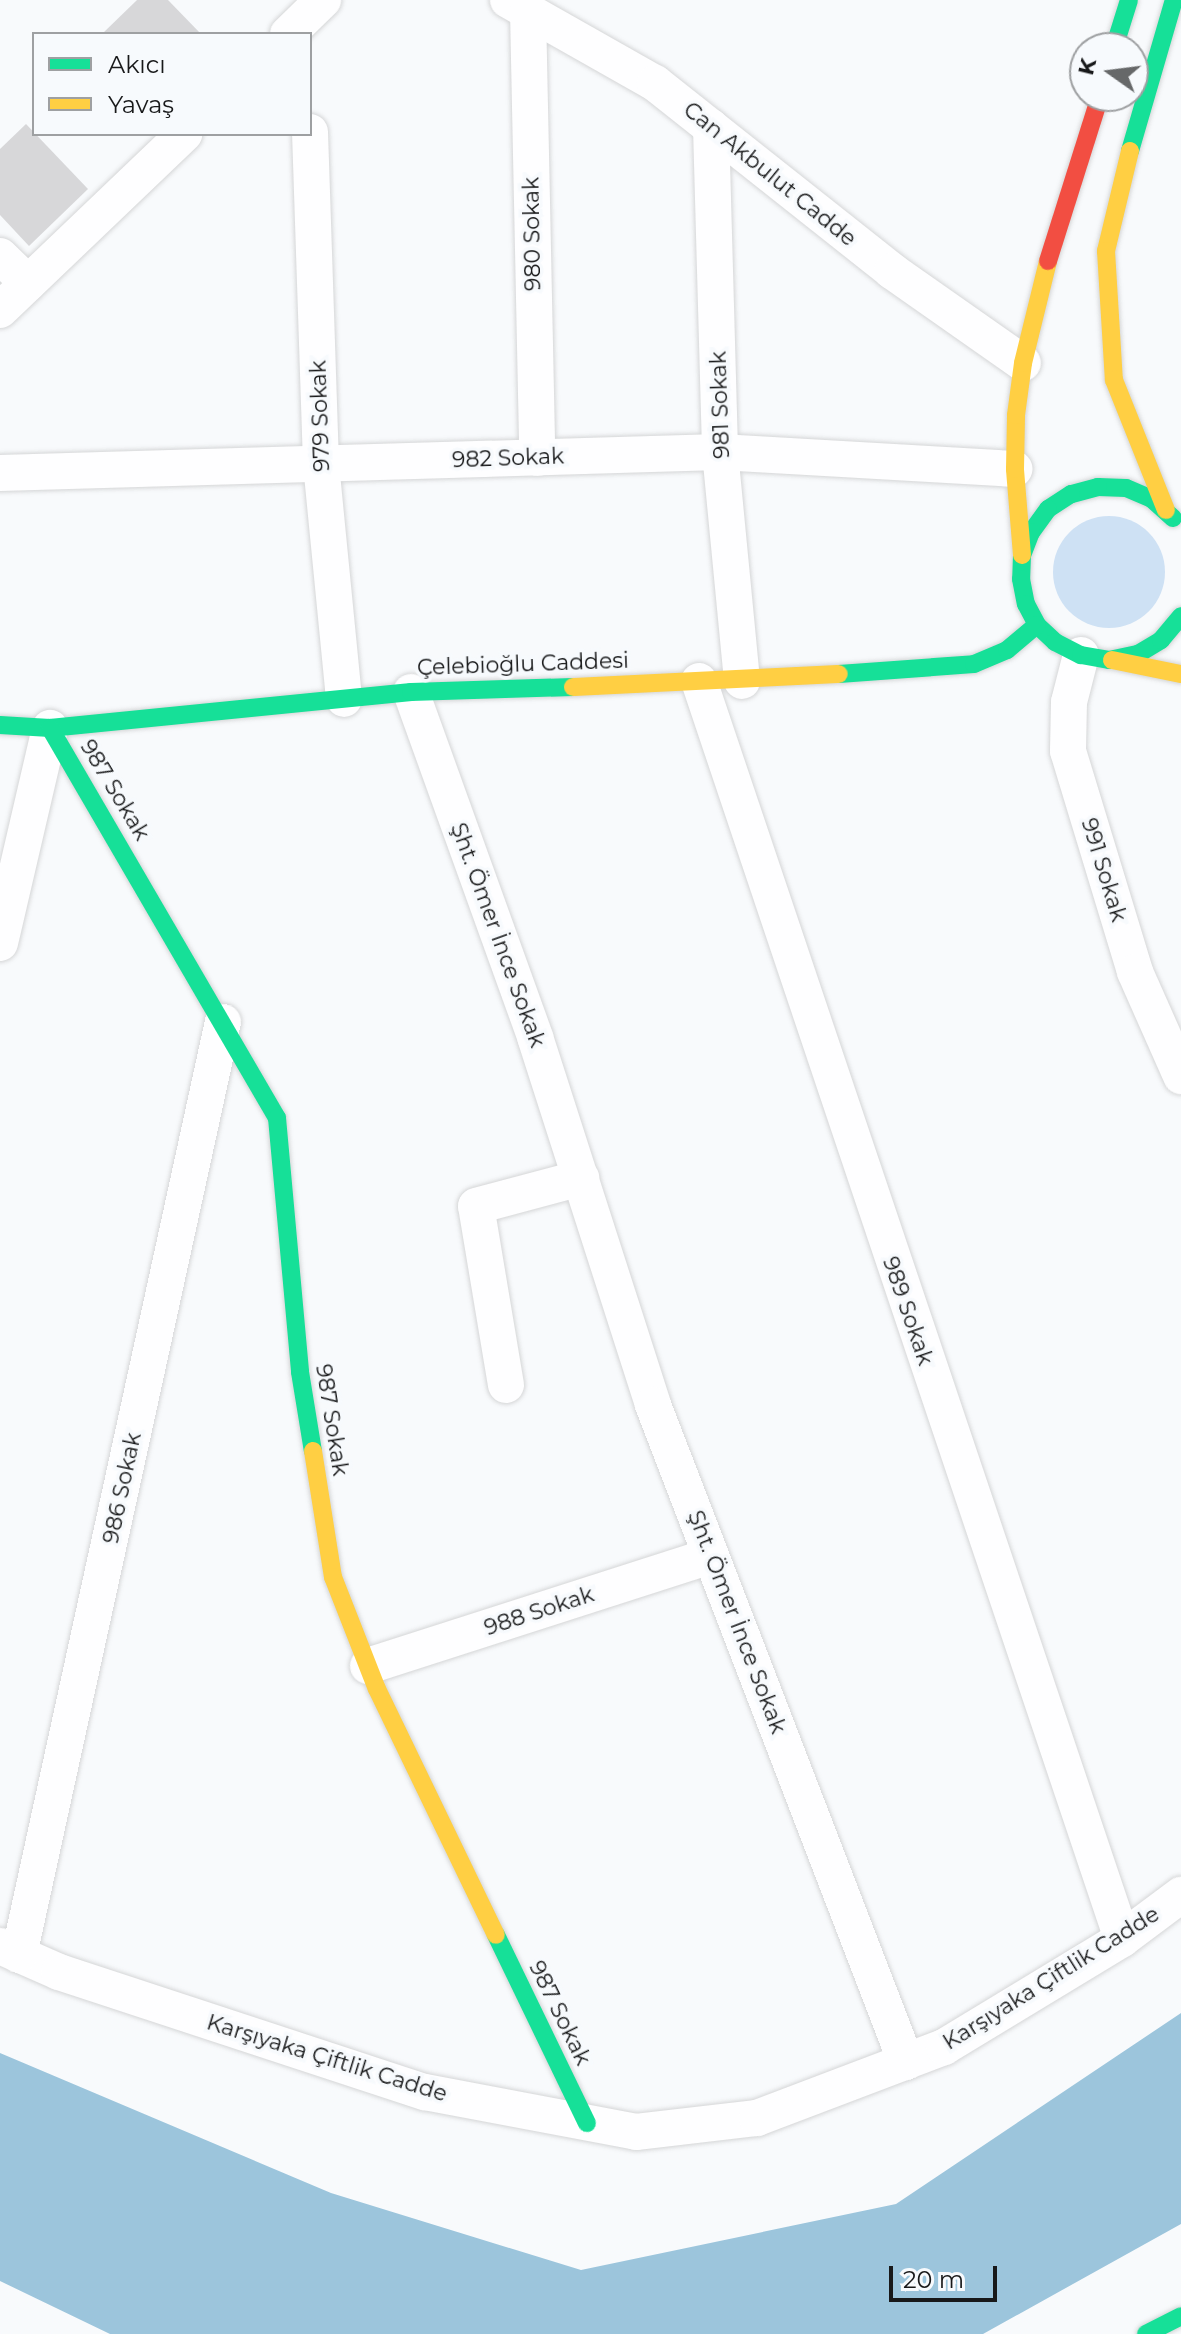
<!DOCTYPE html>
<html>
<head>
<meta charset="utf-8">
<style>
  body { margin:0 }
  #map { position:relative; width:1181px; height:2334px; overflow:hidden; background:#f8fafc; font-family:Montserrat,sans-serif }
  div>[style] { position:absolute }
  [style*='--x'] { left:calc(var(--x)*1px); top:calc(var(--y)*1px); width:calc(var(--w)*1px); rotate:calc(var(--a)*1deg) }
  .green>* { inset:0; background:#cee1f4 }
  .round { border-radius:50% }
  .water>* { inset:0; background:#9cc5dc }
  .building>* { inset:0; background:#d7d7d9 }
  .roads { filter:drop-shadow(0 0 2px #d5d6d7) drop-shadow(0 0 2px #d5d6d7) }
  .street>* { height:36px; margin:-18px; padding:0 18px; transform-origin:18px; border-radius:18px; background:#fefeff }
  .fast>* { height:18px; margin:-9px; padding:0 9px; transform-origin:9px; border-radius:9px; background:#16e098 }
  .slow>* { height:18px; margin:-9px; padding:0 9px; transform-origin:9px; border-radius:9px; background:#ffcf43 }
  .jam>* { height:18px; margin:-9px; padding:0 9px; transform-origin:9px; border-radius:9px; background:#f24e42 }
  span { translate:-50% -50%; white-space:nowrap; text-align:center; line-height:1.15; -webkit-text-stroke:7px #f7fafd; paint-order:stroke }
  .street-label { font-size:22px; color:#18191a }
  .legend { position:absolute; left:32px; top:32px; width:280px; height:104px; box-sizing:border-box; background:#f7fafd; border:2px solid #9ea0a2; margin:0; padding:10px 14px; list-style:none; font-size:24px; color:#18191a }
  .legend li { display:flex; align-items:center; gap:16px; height:40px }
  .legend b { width:40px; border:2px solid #9ea0a2 }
  .north { position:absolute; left:1069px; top:32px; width:80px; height:80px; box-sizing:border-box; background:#f7fafd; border:2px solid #9ea0a2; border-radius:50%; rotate:284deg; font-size:22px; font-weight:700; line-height:32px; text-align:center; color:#18191a }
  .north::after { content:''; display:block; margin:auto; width:28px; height:36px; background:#666869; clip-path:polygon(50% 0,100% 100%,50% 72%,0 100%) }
  .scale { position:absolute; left:889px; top:2266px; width:108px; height:36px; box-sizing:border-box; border:4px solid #18191a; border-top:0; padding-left:10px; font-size:24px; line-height:28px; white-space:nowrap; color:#18191a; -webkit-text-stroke:6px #f7fafd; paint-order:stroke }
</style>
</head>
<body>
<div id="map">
  <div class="green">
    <div class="round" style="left:1053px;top:516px;width:112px;height:112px"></div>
  </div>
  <div class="water">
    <div style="clip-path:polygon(1181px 2013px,1181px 2224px,983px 2334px,110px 2334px,0 2281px,0 2053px,331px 2193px,581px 2270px,896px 2204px)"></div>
  </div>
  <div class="building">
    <div style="clip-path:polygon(137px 0,168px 0,201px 34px,102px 34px)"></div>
    <div style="clip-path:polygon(26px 124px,88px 189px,29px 246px,0 215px,0 149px)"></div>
  </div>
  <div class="roads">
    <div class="street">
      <div style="--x:508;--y:0;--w:169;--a:29.5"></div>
      <div style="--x:655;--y:83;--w:303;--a:38.4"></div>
      <div style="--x:892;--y:271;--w:160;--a:35.1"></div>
      <div style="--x:528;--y:11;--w:447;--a:88.8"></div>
      <div style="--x:288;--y:34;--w:49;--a:-44.2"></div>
      <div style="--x:711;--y:127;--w:325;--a:88.4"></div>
      <div style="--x:720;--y:452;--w:230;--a:84.5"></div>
      <div style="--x:310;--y:132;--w:332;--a:88.1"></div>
      <div style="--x:321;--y:464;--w:236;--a:84.4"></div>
      <div style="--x:0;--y:256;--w:39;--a:44"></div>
      <div style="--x:0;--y:310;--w:255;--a:-43.7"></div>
      <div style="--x:0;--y:473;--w:720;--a:-1.67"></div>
      <div style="--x:720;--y:452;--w:295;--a:3.3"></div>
      <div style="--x:1081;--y:655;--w:49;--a:104.3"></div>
      <div style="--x:1069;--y:702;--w:49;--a:91.2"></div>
      <div style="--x:1068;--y:751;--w:231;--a:73.1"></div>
      <div style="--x:1135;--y:972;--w:114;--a:66.1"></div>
      <div style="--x:699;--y:681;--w:1327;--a:71.41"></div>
      <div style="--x:411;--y:692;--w:367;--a:70.2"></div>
      <div style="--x:535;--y:1037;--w:386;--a:72.2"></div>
      <div style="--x:653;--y:1405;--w:704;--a:68.94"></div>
      <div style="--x:0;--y:943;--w:221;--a:-76.9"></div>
      <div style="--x:506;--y:1385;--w:181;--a:-99.5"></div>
      <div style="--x:476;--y:1206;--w:109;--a:-14.9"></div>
      <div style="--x:368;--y:1666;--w:360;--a:-17.8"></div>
      <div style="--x:0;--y:1946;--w:64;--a:23.8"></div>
      <div style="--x:59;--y:1972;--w:385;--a:18.2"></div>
      <div style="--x:425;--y:2092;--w:215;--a:10.7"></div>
      <div style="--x:636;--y:2132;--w:122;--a:-6.6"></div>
      <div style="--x:757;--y:2118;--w:200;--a:-20.8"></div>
      <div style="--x:944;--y:2047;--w:208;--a:-31.2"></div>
      <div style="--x:1122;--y:1939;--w:74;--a:-36.7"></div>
      <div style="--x:19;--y:1955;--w:955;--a:-77.67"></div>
    </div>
    <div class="fast">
      <div style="--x:1114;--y:48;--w:50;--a:-72.6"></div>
      <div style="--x:1130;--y:151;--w:157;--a:-73.8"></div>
      <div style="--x:1173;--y:518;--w:28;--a:-138"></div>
      <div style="--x:1152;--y:499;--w:28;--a:-157"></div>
      <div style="--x:1126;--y:488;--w:28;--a:-178"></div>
      <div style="--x:1098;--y:487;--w:28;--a:165"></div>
      <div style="--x:1071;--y:494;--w:27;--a:147"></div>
      <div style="--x:1048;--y:509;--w:29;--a:126"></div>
      <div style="--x:1031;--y:532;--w:25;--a:111"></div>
      <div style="--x:1022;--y:555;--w:24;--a:92"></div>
      <div style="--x:1021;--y:579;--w:25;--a:79"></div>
      <div style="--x:1026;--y:604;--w:24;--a:62"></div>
      <div style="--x:1037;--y:625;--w:25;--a:43"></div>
      <div style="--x:1055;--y:642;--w:29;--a:27"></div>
      <div style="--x:1081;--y:655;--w:28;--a:10"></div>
      <div style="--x:1109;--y:660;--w:30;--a:-12"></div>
      <div style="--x:1138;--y:654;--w:27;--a:-31"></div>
      <div style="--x:1161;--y:640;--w:31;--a:-50"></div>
      <div style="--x:839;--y:674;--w:135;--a:-4.2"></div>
      <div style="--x:974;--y:664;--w:36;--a:-23"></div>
      <div style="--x:1007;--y:650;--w:39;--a:-40"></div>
      <div style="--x:0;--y:725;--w:50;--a:3.4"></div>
      <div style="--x:50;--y:728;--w:363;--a:-5.7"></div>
      <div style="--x:411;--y:692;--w:162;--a:-1.8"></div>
      <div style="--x:50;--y:728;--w:451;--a:59.8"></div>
      <div style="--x:277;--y:1118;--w:255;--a:84.8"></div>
      <div style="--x:300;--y:1372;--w:80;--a:80.7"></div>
      <div style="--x:496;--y:1935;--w:209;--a:64.2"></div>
      <div style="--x:1146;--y:2334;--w:39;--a:-27"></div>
    </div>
    <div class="slow">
      <div style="--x:1130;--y:151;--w:103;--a:103.5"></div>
      <div style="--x:1106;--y:251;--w:129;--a:86.5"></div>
      <div style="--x:1114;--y:380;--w:140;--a:68.2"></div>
      <div style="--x:1022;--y:555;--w:86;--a:-94.7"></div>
      <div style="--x:1015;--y:469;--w:54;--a:-88.9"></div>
      <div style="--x:1016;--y:415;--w:52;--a:-82.3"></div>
      <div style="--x:1023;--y:363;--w:105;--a:-76.2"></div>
      <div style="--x:1112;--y:660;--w:70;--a:11.5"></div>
      <div style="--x:573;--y:687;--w:266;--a:-2.8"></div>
      <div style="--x:313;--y:1451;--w:128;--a:81"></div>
      <div style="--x:333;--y:1577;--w:120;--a:68.6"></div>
      <div style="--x:377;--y:1689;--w:273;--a:64.2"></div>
    </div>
    <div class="jam">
      <div style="--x:1048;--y:261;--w:173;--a:-72.5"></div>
    </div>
  </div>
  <div class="street-label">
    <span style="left:770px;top:174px;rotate:39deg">Can Akbulut Cadde</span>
    <span style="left:532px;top:234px;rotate:-91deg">980 Sokak</span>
    <span style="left:720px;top:405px;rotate:-92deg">981 Sokak</span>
    <span style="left:320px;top:416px;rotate:-92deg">979 Sokak</span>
    <span style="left:508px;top:458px;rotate:-2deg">982 Sokak</span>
    <span style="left:523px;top:664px;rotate:-2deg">Çelebioğlu Caddesi</span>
    <span style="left:115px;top:790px;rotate:59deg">987 Sokak</span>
    <span style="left:1104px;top:870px;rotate:73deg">991 Sokak</span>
    <span style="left:498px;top:935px;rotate:70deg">Şht. Ömer İnce Sokak</span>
    <span style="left:908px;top:1311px;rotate:71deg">989 Sokak</span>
    <span style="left:332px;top:1420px;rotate:81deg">987 Sokak</span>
    <span style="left:122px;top:1488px;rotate:-78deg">986 Sokak</span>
    <span style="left:539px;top:1611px;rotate:-18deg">988 Sokak</span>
    <span style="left:737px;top:1622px;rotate:69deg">Şht. Ömer İnce Sokak</span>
    <span style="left:1051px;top:1978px;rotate:-32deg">Karşıyaka Çiftlik Cadde</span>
    <span style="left:560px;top:2013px;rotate:64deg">987 Sokak</span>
    <span style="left:327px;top:2058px;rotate:17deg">Karşıyaka Çiftlik Cadde</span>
  </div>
  <ul class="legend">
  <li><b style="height:10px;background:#16e098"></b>Akıcı</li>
  <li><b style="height:10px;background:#ffcf43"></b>Yavaş</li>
  </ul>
  <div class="north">K</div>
  <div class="scale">20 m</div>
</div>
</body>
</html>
